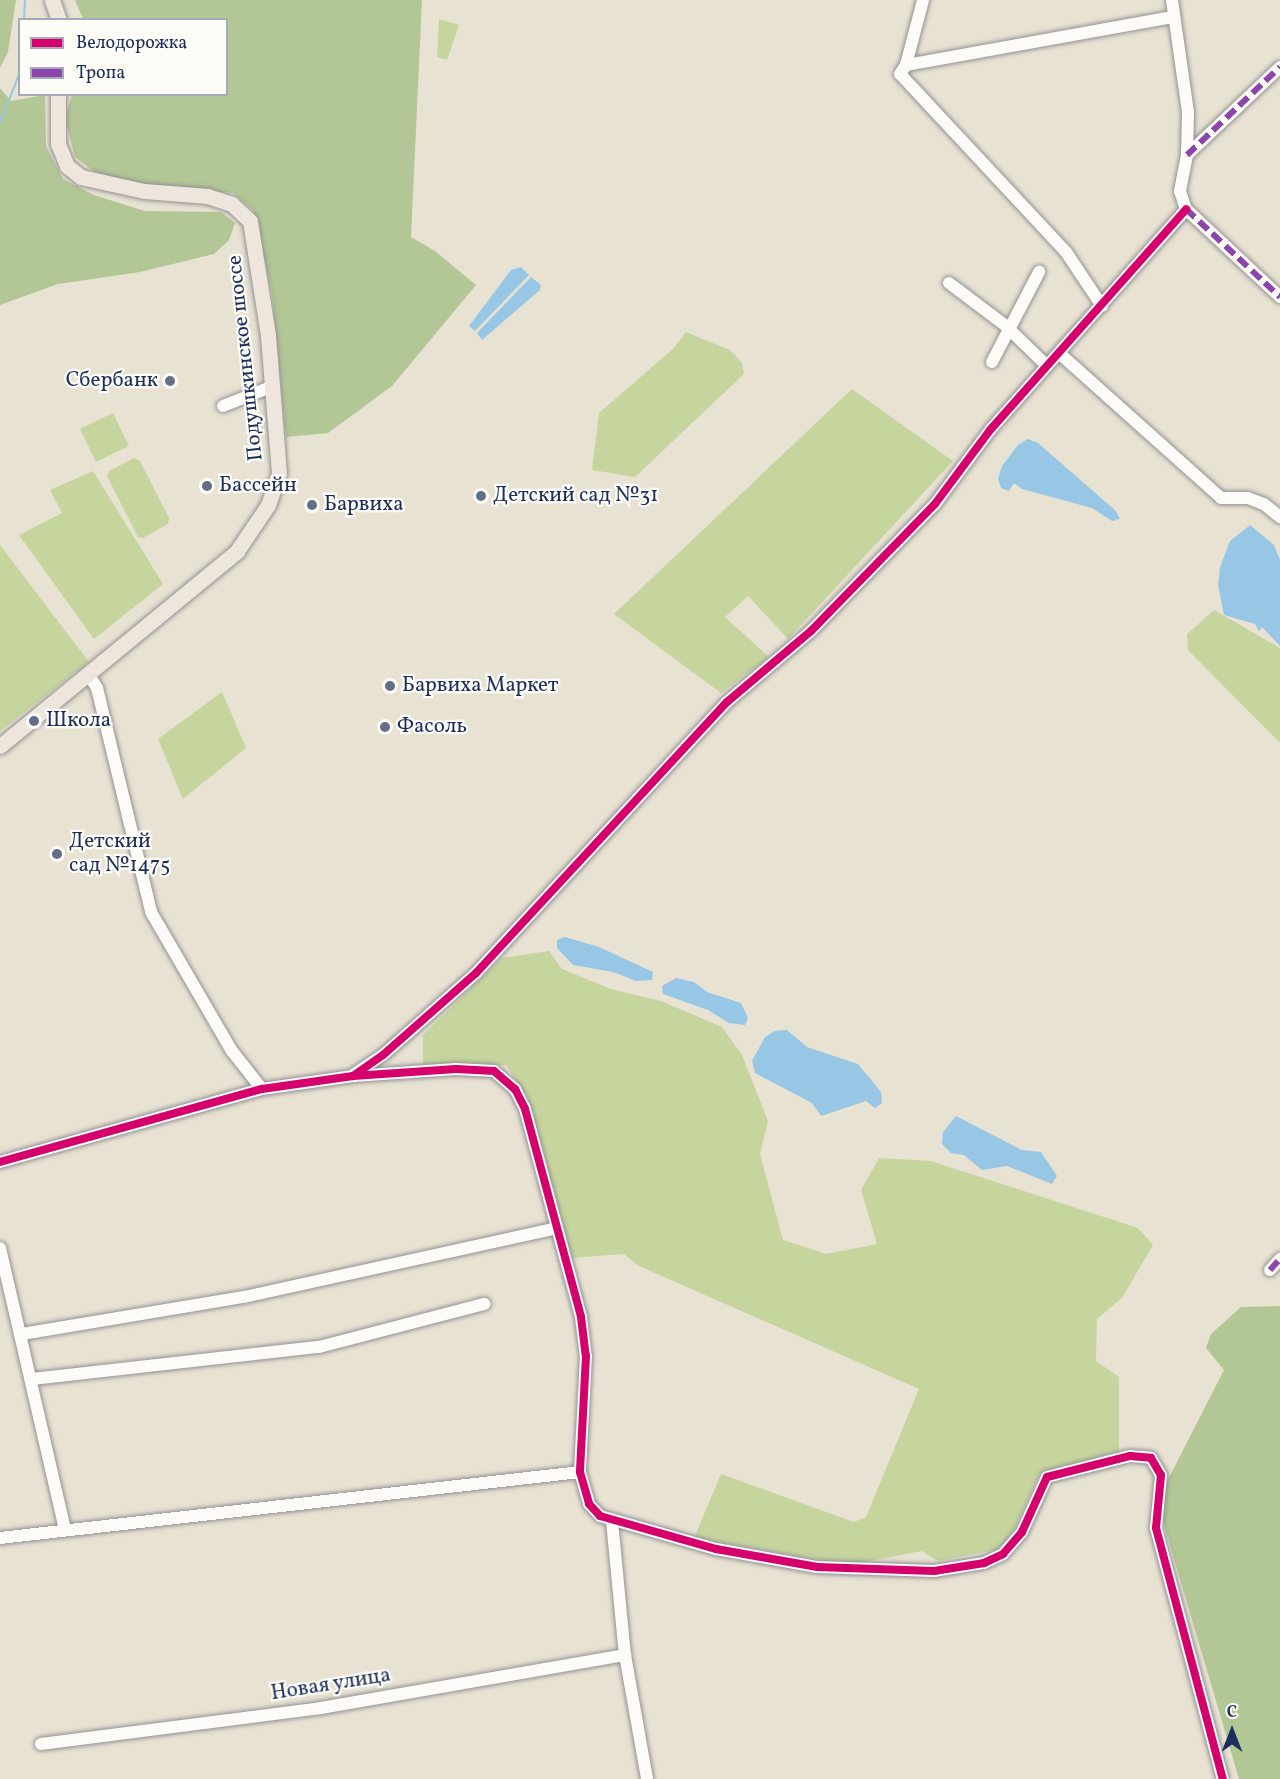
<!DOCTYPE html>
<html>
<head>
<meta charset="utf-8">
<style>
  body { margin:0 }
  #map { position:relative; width:1280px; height:1779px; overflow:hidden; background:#e8e2d3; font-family:Vollkorn,serif }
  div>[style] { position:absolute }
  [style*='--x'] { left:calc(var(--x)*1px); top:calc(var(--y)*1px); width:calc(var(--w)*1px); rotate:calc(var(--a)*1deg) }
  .green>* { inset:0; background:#c6d59e }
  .forest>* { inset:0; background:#b3c696 }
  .water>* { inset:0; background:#97c7e4 }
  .stream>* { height:2px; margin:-1px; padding:0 1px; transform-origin:1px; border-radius:1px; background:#97c7e4 }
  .roads { filter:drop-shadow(0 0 2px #929292) drop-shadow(0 0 2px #929292) }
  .minor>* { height:12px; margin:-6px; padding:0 6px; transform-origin:6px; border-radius:6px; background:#fcfbf8 }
  .major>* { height:15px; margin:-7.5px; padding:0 7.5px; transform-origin:7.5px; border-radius:7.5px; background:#eee5dd }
  .quiet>* { height:6px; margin-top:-3px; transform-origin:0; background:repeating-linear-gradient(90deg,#8e44ad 0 12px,transparent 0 18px) }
  .cycleway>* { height:8px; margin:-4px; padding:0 4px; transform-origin:4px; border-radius:4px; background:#d6006c }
  .dots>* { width:16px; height:16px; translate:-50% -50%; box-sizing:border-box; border:3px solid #fdfcf7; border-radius:50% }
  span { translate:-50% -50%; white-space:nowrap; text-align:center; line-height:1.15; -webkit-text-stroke:4.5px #fdfcf7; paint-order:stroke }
  .street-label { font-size:21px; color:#1b2f5e }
  .poi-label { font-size:21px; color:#1b2f5e }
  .right { translate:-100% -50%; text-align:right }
  .left { translate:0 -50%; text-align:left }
  .legend { position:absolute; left:18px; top:18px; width:210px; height:78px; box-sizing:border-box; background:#fdfcf7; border:2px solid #a3aaba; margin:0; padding:8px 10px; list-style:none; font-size:18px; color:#1b2f5e }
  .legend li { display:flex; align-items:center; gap:12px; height:30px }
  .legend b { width:30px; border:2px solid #a3aaba }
  .north { position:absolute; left:1202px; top:1701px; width:60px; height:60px; -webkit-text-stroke:4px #fdfcf7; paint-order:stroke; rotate:0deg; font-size:16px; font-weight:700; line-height:24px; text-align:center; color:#1b2f5e }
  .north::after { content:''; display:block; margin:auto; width:21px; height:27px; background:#1b2f5e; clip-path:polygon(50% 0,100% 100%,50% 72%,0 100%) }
</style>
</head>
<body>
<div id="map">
  <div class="green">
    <div style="clip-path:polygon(439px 19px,459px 25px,447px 60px,437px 57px)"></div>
    <div style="clip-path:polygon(686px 332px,730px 350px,742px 363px,744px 374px,635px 477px,592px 470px,599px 413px,673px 349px)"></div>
    <div style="clip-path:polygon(852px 389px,953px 461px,788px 639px,748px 596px,725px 617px,769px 657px,721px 693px,614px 614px)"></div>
    <div style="clip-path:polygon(113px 413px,129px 446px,96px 462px,80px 429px)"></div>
    <div style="clip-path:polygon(134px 458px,140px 461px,169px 518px,168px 524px,143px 538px,138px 537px,107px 476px,109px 471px)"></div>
    <div style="clip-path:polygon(93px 471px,163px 584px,94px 639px,19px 535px,62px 513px,50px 490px)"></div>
    <div style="clip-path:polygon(0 545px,89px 662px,0 731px)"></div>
    <div style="clip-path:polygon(1214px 610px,1280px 648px,1280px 743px,1188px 650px,1187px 634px)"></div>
    <div style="clip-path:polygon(222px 692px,246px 748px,183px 799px,158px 739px)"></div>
    <div style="clip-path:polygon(549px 951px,562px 969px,611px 989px,661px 1001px,722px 1027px,742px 1055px,768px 1121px,760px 1154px,783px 1240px,826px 1254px,877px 1244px,861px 1190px,879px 1158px,931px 1161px,1138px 1228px,1153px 1245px,1122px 1298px,1097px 1319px,1096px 1361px,1119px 1377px,1119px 1452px,1039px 1474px,1015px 1528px,1000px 1549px,938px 1561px,922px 1551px,849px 1565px,694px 1538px,721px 1474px,854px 1522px,866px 1517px,919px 1389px,639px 1266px,624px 1254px,571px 1258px,528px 1097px,506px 1065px,423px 1065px,423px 1035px,502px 958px)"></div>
  </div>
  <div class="forest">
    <div style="clip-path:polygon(0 0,16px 0,8px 52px,0 68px)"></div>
    <div style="clip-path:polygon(75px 0,422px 0,411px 237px,435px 251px,476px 285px,392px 386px,328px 433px,286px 437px,272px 294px,253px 210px,233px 193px,149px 186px,95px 172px,75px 157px,65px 118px,72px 95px,226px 94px,226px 20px,83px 19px)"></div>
    <div style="clip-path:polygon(0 88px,11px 101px,45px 95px,46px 146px,63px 179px,94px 195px,145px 211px,221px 212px,235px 223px,229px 240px,214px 254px,140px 272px,58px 284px,0 305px)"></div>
    <div style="clip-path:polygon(1280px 1306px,1280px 1779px,1239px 1779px,1157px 1501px,1224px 1370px,1206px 1348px,1211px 1334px,1241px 1307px)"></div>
  </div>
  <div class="water">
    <div style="clip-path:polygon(521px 267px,529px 275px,475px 331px,469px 326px,511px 270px)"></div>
    <div style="clip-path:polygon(531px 277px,541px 285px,540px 290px,482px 340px,477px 333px)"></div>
    <div style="clip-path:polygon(1028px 439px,1038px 443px,1116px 511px,1120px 519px,1112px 521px,1092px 508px,1022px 489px,1014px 483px,1009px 491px,1001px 488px,998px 479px,1002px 466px,1018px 445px)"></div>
    <div style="clip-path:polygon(1250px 525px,1274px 545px,1280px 560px,1280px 646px,1262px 627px,1259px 631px,1255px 624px,1224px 615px,1218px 585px,1220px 567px,1230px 541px)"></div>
    <div style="clip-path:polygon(565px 937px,599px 947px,653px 972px,652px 980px,636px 981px,613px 972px,573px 965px,557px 948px,557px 940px)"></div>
    <div style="clip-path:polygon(676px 978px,694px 982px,707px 992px,741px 1003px,748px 1018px,745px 1025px,729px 1023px,708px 1010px,663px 994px,662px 986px)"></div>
    <div style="clip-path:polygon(787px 1030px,807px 1047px,858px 1064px,881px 1092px,882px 1103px,875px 1108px,866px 1101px,821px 1116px,812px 1103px,755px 1073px,752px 1061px,765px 1037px,775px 1031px)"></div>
    <div style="clip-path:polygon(956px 1116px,1022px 1150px,1041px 1152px,1057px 1176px,1052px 1184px,1007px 1166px,982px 1170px,964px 1155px,951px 1153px,942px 1144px,943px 1132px)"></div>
  </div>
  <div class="stream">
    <div style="--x:24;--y:20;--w:20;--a:-87"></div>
    <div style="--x:0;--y:123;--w:55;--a:-68.6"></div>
  </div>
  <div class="roads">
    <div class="minor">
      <div style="--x:1172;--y:0;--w:114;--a:81.9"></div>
      <div style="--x:1188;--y:113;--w:42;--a:91.4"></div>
      <div style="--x:1187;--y:155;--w:37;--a:101"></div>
      <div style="--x:1180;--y:191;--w:19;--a:72"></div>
      <div style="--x:1186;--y:209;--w:129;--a:43.1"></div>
      <div style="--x:906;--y:65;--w:67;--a:-75.3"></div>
      <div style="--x:1187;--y:155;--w:128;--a:-43.4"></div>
      <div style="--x:949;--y:283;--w:71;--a:37"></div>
      <div style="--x:1006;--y:326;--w:57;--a:44.3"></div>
      <div style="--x:1102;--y:306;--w:65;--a:-123.7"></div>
      <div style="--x:1066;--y:252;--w:243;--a:-133"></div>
      <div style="--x:900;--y:74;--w:11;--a:-56"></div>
      <div style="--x:906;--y:65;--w:272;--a:-10.2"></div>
      <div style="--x:1059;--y:353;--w:217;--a:41.8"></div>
      <div style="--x:1221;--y:498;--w:27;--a:0"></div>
      <div style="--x:1248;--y:498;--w:17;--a:21"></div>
      <div style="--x:1264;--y:504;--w:21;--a:39"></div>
      <div style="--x:992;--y:362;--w:102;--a:-62.4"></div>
      <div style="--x:223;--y:406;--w:54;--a:-21.8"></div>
      <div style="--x:88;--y:674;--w:17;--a:57"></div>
      <div style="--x:97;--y:688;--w:230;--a:76.4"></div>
      <div style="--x:151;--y:912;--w:161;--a:59.8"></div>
      <div style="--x:232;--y:1051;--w:48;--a:51.7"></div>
      <div style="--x:353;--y:1075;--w:36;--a:-34"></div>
      <div style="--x:383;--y:1055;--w:124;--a:-41.4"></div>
      <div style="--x:476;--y:973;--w:369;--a:-47.2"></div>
      <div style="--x:727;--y:702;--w:110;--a:-40.2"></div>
      <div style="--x:811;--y:631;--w:177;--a:-45.7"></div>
      <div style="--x:935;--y:504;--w:94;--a:-53.3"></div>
      <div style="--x:991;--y:429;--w:294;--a:-48.4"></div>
      <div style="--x:0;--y:1162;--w:272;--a:-15.6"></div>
      <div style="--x:262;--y:1089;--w:92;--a:-8.1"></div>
      <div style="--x:353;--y:1076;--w:103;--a:-3.9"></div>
      <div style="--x:456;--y:1069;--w:38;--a:3"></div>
      <div style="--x:494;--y:1071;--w:28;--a:41"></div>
      <div style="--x:515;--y:1089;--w:22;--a:63"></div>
      <div style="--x:525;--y:1109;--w:215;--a:74.9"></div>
      <div style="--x:581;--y:1317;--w:39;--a:83"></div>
      <div style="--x:586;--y:1356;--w:116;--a:93"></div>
      <div style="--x:580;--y:1472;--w:33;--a:74"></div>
      <div style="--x:589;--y:1504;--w:16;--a:47"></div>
      <div style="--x:600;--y:1516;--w:121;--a:15.9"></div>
      <div style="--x:716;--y:1549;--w:103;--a:10.1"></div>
      <div style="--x:817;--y:1567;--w:117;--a:2"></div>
      <div style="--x:934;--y:1571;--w:51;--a:-9.1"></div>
      <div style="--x:984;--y:1563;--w:21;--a:-25"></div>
      <div style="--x:1003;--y:1554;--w:29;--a:-49"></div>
      <div style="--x:1022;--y:1532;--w:60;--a:-65.6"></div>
      <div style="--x:1047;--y:1477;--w:86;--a:-14.2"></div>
      <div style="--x:1130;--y:1456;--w:21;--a:5"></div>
      <div style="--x:1151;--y:1458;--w:20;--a:60"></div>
      <div style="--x:1161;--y:1475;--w:53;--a:95.4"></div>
      <div style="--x:1156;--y:1528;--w:260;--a:75.1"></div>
      <div style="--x:0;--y:1248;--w:289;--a:77"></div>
      <div style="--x:1270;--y:1270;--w:15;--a:-48"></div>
      <div style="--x:22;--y:1334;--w:225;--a:-9.5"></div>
      <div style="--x:244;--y:1297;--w:317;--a:-12.4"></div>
      <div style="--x:32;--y:1379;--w:289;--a:-6.4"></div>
      <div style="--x:319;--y:1347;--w:171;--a:-14.6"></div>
      <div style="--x:612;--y:1521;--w:135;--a:84.5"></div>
      <div style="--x:625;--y:1655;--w:126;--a:79.9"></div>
      <div style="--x:0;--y:1538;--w:584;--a:-6.49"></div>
      <div style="--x:41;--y:1744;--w:282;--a:-7.3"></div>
      <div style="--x:321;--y:1708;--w:309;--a:-9.9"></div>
    </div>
    <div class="major">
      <div style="--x:52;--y:0;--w:21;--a:71"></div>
      <div style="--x:0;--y:746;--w:307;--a:-39.4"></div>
      <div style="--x:237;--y:551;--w:55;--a:-56"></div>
      <div style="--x:268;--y:505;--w:34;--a:-71"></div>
      <div style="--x:279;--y:473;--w:138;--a:-94.6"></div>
      <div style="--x:268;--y:335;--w:115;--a:-99"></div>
      <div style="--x:250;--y:221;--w:25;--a:-137"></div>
      <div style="--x:232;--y:204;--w:25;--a:-162"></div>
      <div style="--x:208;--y:196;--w:64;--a:-175.5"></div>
      <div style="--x:144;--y:191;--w:65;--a:-167.5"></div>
      <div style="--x:81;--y:177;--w:18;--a:-142"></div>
      <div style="--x:67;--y:166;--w:24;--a:-112"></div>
      <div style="--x:58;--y:144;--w:50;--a:-90"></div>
    </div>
  </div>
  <div class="quiet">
    <div style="--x:1187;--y:155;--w:128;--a:-43.4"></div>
    <div style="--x:1186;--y:209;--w:129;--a:43.1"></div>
    <div style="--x:1270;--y:1270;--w:15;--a:-48"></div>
  </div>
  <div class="cycleway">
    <div style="--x:353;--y:1076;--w:37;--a:-35"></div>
    <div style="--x:383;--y:1055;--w:124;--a:-41.4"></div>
    <div style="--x:476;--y:973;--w:369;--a:-47.2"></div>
    <div style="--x:727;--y:702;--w:110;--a:-40.2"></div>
    <div style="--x:811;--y:631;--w:177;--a:-45.7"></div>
    <div style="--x:935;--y:504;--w:94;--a:-53.3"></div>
    <div style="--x:991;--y:429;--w:294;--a:-48.4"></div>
    <div style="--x:0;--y:1162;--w:272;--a:-15.6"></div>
    <div style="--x:262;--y:1089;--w:92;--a:-8.1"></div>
    <div style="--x:353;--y:1076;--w:103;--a:-3.9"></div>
    <div style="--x:456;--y:1069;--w:38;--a:3"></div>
    <div style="--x:494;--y:1071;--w:28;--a:41"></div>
    <div style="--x:515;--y:1089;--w:22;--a:63"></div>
    <div style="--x:525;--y:1109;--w:215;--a:74.9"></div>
    <div style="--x:581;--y:1317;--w:39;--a:83"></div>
    <div style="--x:586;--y:1356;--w:116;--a:93"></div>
    <div style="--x:580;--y:1472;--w:33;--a:74"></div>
    <div style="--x:589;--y:1504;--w:16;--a:47"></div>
    <div style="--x:600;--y:1516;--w:121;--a:15.9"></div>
    <div style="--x:716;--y:1549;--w:103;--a:10.1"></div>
    <div style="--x:817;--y:1567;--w:117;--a:2"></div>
    <div style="--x:934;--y:1571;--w:51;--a:-9.1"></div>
    <div style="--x:984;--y:1563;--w:21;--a:-25"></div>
    <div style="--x:1003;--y:1554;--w:29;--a:-49"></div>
    <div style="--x:1022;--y:1532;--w:60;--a:-65.6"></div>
    <div style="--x:1047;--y:1477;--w:86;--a:-14.2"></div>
    <div style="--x:1130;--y:1456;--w:21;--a:5"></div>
    <div style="--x:1151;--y:1458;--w:20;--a:60"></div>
    <div style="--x:1161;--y:1475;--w:53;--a:95.4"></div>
    <div style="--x:1156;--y:1528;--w:260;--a:75.1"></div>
  </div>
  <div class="dots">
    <div style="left:170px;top:381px;background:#636e87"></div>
    <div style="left:207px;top:486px;background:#636e87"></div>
    <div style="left:481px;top:496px;background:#636e87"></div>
    <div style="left:312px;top:505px;background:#636e87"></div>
    <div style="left:390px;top:686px;background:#636e87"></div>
    <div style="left:34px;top:721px;background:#636e87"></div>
    <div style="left:385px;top:727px;background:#636e87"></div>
    <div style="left:57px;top:854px;background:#636e87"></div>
  </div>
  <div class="street-label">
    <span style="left:246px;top:358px;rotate:-96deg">Подушкинское шоссе</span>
    <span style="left:331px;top:1685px;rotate:-9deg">Новая улица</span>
  </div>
  <div class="poi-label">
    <span class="right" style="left:158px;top:381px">Сбербанк</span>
    <span class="left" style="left:219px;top:486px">Бассейн</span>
    <span class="left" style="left:493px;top:496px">Детский сад №31</span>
    <span class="left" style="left:324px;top:505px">Барвиха</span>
    <span class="left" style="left:402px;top:686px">Барвиха Маркет</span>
    <span class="left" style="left:46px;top:721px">Школа</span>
    <span class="left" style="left:397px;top:727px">Фасоль</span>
    <span class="left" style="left:69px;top:854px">Детский<br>сад №1475</span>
  </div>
  <ul class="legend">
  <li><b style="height:8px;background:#d6006c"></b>Велодорожка</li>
  <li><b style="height:8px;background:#8e44ad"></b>Тропа</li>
  </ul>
  <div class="north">С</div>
</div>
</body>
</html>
